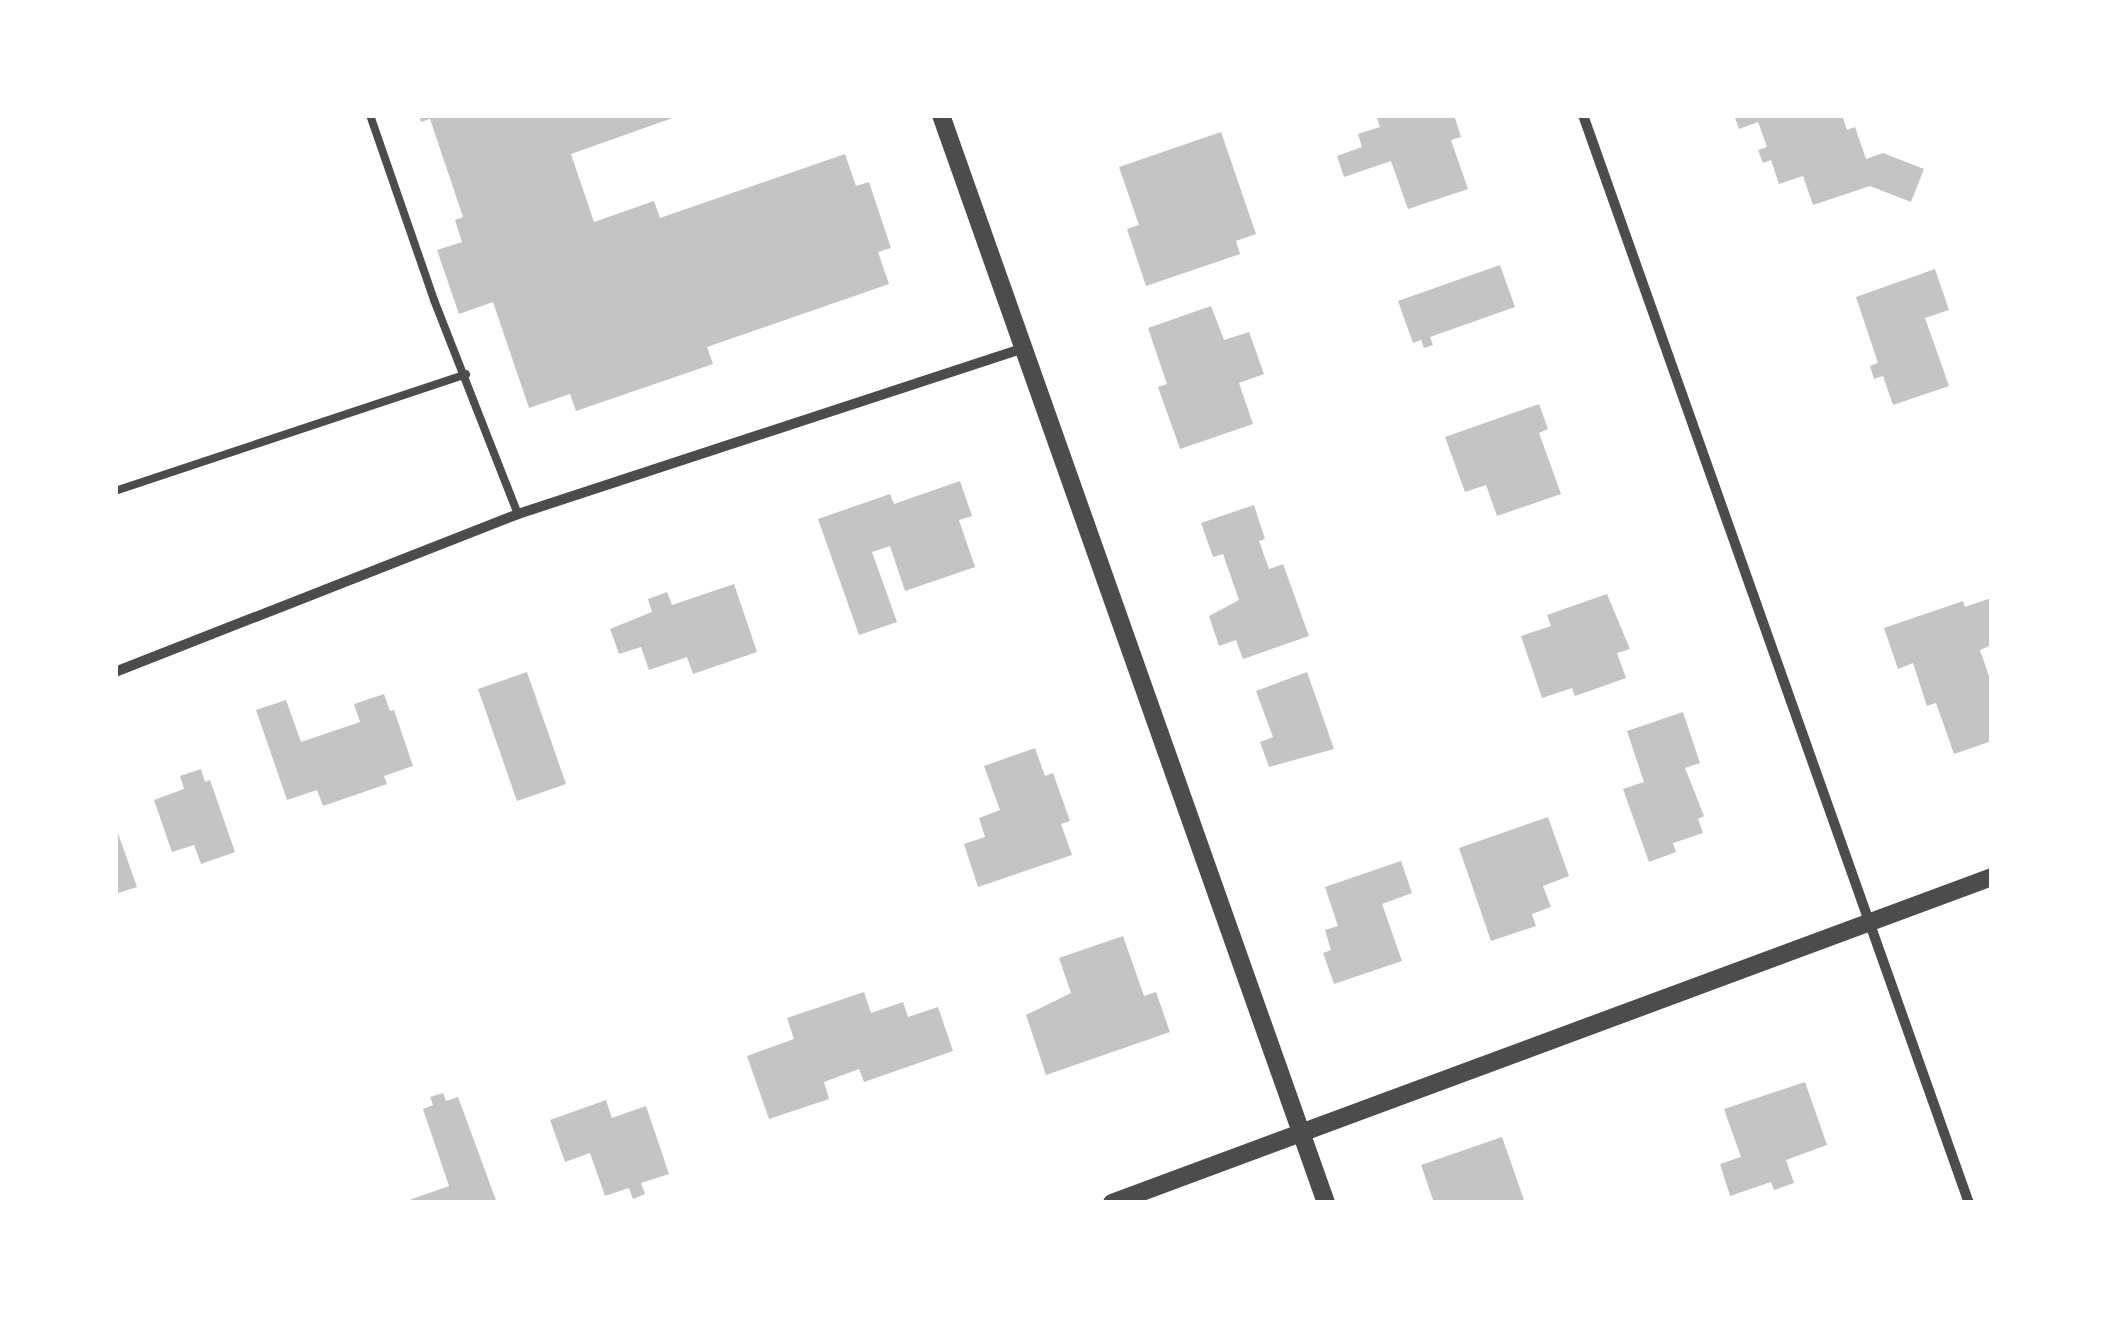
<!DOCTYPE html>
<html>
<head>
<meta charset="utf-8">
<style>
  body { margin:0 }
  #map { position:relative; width:2107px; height:1318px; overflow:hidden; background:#fff; font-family:"Varela Round",sans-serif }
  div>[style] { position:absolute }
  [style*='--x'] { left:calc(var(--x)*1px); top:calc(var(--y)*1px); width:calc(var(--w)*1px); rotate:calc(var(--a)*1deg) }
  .building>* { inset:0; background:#c4c4c4 }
  .service>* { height:8px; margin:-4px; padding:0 4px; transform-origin:4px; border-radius:4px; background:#4c4c4c }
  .minor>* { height:10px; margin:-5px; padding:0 5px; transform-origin:5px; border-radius:5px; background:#4c4c4c }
  .tertiary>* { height:18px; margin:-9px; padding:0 9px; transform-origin:9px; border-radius:9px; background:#4c4c4c }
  span { translate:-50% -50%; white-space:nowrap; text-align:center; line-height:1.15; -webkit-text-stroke:8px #fff; paint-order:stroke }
  .frame { position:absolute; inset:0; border:118px solid #fff; pointer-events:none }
</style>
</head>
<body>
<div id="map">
  <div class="building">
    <div style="clip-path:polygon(419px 115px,681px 115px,571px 154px,594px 222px,654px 201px,660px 218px,845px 154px,856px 186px,869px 182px,891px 248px,878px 252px,889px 284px,707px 347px,713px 364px,576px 411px,570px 394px,529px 408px,493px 302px,459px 314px,437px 250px,462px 242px,455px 220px,463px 217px,430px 119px,421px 122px)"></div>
    <div style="clip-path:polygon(1376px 115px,1454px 115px,1461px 137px,1451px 140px,1468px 189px,1408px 209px,1391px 161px,1344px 177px,1337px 156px,1362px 147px,1358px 134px,1380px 127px)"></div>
    <div style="clip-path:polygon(1734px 115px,1842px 115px,1847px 130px,1855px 127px,1866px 159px,1883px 153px,1924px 169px,1911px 202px,1870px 186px,1813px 205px,1803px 176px,1779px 184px,1771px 160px,1763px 163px,1758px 150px,1767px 147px,1758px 122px,1739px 129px)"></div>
    <div style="clip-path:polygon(1221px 132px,1256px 234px,1236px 241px,1240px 254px,1146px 286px,1127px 229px,1139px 225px,1119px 167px)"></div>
    <div style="clip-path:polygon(1500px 265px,1515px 307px,1430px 337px,1433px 345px,1424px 348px,1421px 340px,1413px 343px,1398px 301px)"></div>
    <div style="clip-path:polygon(1935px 269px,1949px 310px,1925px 318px,1949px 386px,1893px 405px,1883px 376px,1874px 379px,1870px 366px,1878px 363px,1856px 297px)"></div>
    <div style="clip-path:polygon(1211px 306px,1224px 340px,1249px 332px,1264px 374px,1239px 383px,1253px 424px,1180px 449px,1158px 387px,1167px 384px,1148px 328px)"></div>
    <div style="clip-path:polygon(1539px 404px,1548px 429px,1539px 433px,1561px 494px,1497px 516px,1486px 485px,1465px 492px,1445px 437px)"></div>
    <div style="clip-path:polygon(960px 481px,972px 516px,959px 520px,975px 567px,905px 591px,890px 546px,872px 552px,897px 622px,859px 635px,818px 519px,890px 494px,894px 504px)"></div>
    <div style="clip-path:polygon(1254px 505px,1265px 539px,1259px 541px,1269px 569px,1283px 564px,1309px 636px,1243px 659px,1236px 640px,1219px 646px,1209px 616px,1239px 600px,1223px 554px,1213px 557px,1201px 523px)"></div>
    <div style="clip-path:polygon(734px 584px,757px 652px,693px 674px,687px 657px,649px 670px,641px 647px,619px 654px,610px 629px,652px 612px,648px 599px,667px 592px,672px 605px)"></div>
    <div style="clip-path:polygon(1607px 594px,1630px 649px,1617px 653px,1626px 678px,1575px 696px,1572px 688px,1542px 698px,1521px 636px,1551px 626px,1547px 615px)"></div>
    <div style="clip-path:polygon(1991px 598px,1992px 645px,1980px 650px,1992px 685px,1992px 741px,1954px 754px,1936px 703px,1927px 706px,1913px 663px,1898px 669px,1884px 628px,1963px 601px,1965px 607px)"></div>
    <div style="clip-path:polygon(527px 672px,566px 784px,517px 801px,478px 689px)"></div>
    <div style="clip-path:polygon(1307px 672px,1334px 749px,1269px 767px,1260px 742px,1273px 737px,1256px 691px)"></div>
    <div style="clip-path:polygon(384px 694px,390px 711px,394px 710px,413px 766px,384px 776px,387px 784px,323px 806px,317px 790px,287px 800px,256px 710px,286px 700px,301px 742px,360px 722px,354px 704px)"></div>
    <div style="clip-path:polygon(1683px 712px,1700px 763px,1685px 768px,1704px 816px,1698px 819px,1703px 833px,1673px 843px,1676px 852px,1649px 862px,1623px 789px,1644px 782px,1627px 731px)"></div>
    <div style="clip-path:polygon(1035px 748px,1045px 776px,1053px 773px,1070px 821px,1061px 824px,1072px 855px,978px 887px,964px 844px,985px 837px,979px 818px,1000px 810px,984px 766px)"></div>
    <div style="clip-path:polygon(201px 769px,205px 782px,210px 780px,235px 852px,201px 864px,194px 845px,172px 852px,154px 800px,184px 789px,180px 776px)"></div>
    <div style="clip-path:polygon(1548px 817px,1569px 876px,1543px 886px,1551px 907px,1532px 914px,1536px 926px,1491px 941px,1459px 848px)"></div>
    <div style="clip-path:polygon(115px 825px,137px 887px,115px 894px)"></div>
    <div style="clip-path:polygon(1401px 861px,1412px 893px,1382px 904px,1402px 961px,1334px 984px,1323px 953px,1331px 950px,1325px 930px,1338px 926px,1325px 887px)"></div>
    <div style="clip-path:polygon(1123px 936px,1144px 996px,1156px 992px,1170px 1032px,1046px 1075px,1026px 1015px,1071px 993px,1059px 958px)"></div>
    <div style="clip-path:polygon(864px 992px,871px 1013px,903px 1002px,908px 1017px,938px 1007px,953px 1051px,864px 1082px,859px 1069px,824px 1082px,829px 1099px,769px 1119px,747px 1056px,794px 1039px,787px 1018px)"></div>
    <div style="clip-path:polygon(1805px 1082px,1827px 1145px,1786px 1160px,1794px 1183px,1774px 1190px,1771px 1182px,1730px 1196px,1720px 1164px,1741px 1157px,1724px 1109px)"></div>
    <div style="clip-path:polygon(443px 1093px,446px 1101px,458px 1097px,497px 1203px,401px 1203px,449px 1186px,423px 1109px,433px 1105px,430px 1097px)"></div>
    <div style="clip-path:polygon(606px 1100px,612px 1118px,646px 1106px,669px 1174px,641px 1183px,645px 1194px,633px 1199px,629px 1188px,605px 1196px,590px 1153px,565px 1162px,550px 1120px)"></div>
    <div style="clip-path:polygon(1502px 1137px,1525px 1203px,1434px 1203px,1421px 1165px)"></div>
  </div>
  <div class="service">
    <div style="--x:370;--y:115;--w:196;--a:70.9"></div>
    <div style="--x:434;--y:300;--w:230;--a:68.6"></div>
    <div style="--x:115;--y:491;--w:370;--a:-18.4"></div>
  </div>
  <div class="minor">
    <div style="--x:1583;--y:115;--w:1154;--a:70.47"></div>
    <div style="--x:115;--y:672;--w:433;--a:-21.4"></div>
    <div style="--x:518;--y:514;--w:533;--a:-18.16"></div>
  </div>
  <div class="tertiary">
    <div style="--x:941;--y:115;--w:1154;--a:70.51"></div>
    <div style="--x:1112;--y:1203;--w:938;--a:-20.33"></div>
  </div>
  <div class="frame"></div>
</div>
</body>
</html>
